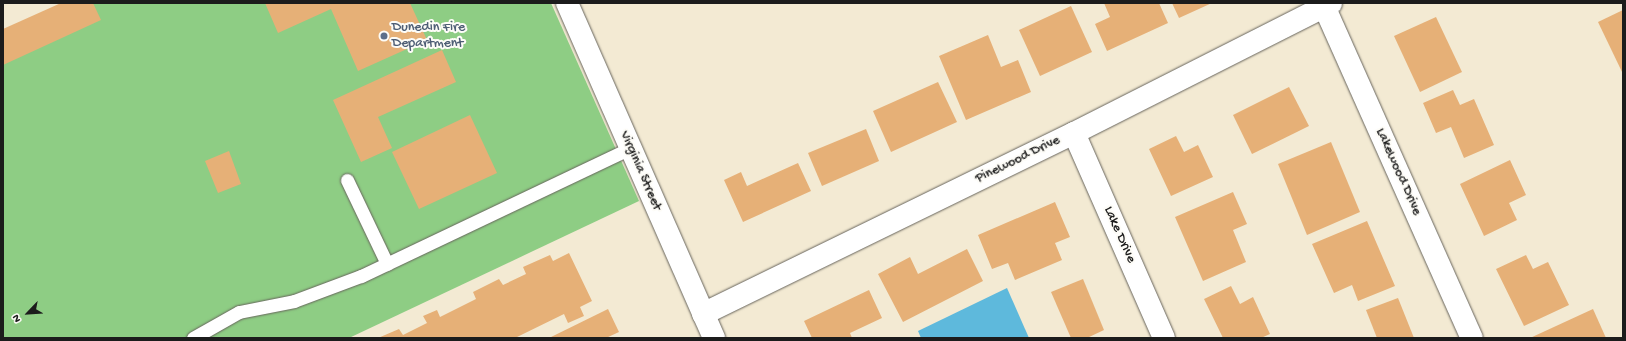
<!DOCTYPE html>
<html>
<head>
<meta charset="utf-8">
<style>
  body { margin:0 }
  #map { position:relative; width:1626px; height:341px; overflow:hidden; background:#f3ead3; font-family:"Gochi Hand",sans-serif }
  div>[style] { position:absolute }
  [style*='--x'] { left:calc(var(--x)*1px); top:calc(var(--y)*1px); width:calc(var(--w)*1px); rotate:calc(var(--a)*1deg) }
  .green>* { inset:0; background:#8ecd84 }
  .water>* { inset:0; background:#5eb9dc }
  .building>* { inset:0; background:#e6b077 }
  .roads { filter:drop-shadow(0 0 1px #67645c) drop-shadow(0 0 1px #67645c) }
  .service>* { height:13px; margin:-6.5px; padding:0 6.5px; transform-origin:6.5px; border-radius:6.5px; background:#fff }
  .minor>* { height:22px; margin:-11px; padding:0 11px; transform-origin:11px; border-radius:11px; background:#fff }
  .tertiary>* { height:22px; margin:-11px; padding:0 11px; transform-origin:11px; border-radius:11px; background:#fff }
  .dots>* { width:11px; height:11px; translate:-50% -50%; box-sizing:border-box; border:2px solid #fdfcf7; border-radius:50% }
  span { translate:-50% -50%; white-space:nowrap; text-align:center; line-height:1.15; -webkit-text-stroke:4px #fdfcf7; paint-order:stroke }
  .service-label { font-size:14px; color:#4e5e75 }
  .left { translate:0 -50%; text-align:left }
  .street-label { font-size:14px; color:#1c1c1c }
  .frame { position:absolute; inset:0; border:4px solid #1c1c1c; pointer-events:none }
  .north { position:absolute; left:8px; top:293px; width:40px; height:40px; -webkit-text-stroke:3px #fdfcf7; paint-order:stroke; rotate:245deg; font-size:11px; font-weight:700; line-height:16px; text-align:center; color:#1c1c1c }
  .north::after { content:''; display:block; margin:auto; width:14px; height:18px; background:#1c1c1c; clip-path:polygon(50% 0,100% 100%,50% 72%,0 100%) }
</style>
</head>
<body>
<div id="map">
  <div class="green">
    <div style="clip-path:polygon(70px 3px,551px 3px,639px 201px,349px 338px,3px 338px,3px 38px)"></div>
  </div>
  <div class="water">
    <div style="clip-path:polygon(1007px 288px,1029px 338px,921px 338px,918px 331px)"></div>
  </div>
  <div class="building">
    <div style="clip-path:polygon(61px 3px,93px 3px,101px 20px,3px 65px,3px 29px)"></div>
    <div style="clip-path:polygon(265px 3px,410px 3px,427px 40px,358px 71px,331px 9px,278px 33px)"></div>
    <div style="clip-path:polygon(1104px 3px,1159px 3px,1168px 23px,1107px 51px,1095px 24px,1110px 17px)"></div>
    <div style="clip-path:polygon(1172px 3px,1212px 3px,1179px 18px)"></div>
    <div style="clip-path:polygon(1071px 6px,1092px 52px,1040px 76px,1019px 30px)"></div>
    <div style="clip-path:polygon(1623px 10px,1623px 74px,1598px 22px)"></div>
    <div style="clip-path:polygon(1436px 17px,1462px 72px,1420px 92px,1394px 36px)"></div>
    <div style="clip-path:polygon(988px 35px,1001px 67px,1018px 60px,1031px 92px,966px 120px,939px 56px)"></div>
    <div style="clip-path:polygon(442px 50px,456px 82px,378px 117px,392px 148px,361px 162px,333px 100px)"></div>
    <div style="clip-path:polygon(938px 82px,957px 122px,891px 152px,873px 111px)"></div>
    <div style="clip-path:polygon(1289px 87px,1309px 126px,1252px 154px,1233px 115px)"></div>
    <div style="clip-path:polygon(1453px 90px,1460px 105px,1474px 99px,1494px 145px,1464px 158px,1451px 127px,1436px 133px,1423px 103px)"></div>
    <div style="clip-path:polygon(470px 115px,497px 173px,419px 209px,392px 152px)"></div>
    <div style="clip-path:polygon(866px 129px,879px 161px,822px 186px,808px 153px)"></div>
    <div style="clip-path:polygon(1176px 136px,1184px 152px,1198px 145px,1213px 177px,1171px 196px,1149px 149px)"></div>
    <div style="clip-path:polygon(1331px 142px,1360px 212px,1307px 235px,1278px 164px)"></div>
    <div style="clip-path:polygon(229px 151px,241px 184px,218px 193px,205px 161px)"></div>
    <div style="clip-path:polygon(1510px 160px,1526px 195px,1509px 203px,1517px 220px,1484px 236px,1460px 184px)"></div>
    <div style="clip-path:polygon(798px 163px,811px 191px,743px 222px,724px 180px,741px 172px,747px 186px)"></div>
    <div style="clip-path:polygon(1233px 192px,1247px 224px,1233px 230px,1246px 262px,1203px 281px,1175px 217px)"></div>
    <div style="clip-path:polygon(1055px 202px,1070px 237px,1055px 243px,1062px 260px,1015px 280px,1008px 263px,992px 269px,978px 235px)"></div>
    <div style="clip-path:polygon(1367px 221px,1395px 286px,1358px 301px,1352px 285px,1334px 293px,1312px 244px)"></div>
    <div style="clip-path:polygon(967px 249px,983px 281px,903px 322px,878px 274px,910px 257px,918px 274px)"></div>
    <div style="clip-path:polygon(569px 253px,592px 301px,580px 307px,584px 316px,568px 323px,564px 314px,515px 338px,378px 338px,399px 329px,403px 335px,427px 323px,423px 316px,437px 310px,440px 317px,476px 299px,473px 292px,499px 279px,503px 285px,526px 274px,523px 267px,550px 255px,553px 261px)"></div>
    <div style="clip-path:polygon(1526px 255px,1533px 269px,1548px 262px,1569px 305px,1524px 326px,1496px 269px)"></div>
    <div style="clip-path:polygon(1083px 279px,1104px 330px,1087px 338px,1071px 338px,1051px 292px)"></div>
    <div style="clip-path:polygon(1231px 286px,1240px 304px,1253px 297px,1270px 334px,1261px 338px,1223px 338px,1204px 299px)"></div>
    <div style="clip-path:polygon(869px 290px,882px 318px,850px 333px,852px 338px,812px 338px,804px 321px)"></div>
    <div style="clip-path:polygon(1398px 298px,1414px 338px,1377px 338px,1366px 310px)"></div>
    <div style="clip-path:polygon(608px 309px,619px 332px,606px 338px,549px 338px)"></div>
    <div style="clip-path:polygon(1593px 309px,1606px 338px,1530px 338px)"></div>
  </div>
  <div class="roads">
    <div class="service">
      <div style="--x:347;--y:180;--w:93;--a:64.5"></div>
      <div style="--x:193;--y:338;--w:53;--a:-29.5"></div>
      <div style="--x:239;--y:312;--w:56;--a:-11.3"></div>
      <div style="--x:294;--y:301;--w:72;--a:-20.5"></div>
      <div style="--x:361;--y:276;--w:298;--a:-25.4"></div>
    </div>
    <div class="minor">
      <div style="--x:1324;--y:6;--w:363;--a:66"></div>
      <div style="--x:1074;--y:133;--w:224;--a:66.3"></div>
      <div style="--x:703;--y:314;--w:413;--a:-26"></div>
      <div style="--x:1074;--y:133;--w:288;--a:-26.8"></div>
    </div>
    <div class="tertiary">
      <div style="--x:567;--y:3;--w:366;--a:66.3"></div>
    </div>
  </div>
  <div class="dots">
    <div style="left:384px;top:36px;background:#5c6f8a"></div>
  </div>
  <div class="service-label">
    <span class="left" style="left:392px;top:36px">Dunedin Fire<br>Department</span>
  </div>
  <div class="street-label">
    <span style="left:1018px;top:160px;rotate:-26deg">Pinewood Drive</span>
    <span style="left:640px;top:171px;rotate:66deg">Virginia Street</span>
    <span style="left:1398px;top:172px;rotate:66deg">Lakewood Drive</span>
    <span style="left:1119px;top:235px;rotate:66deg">Lake Drive</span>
  </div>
  <div class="frame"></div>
  <div class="north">N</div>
</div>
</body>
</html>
